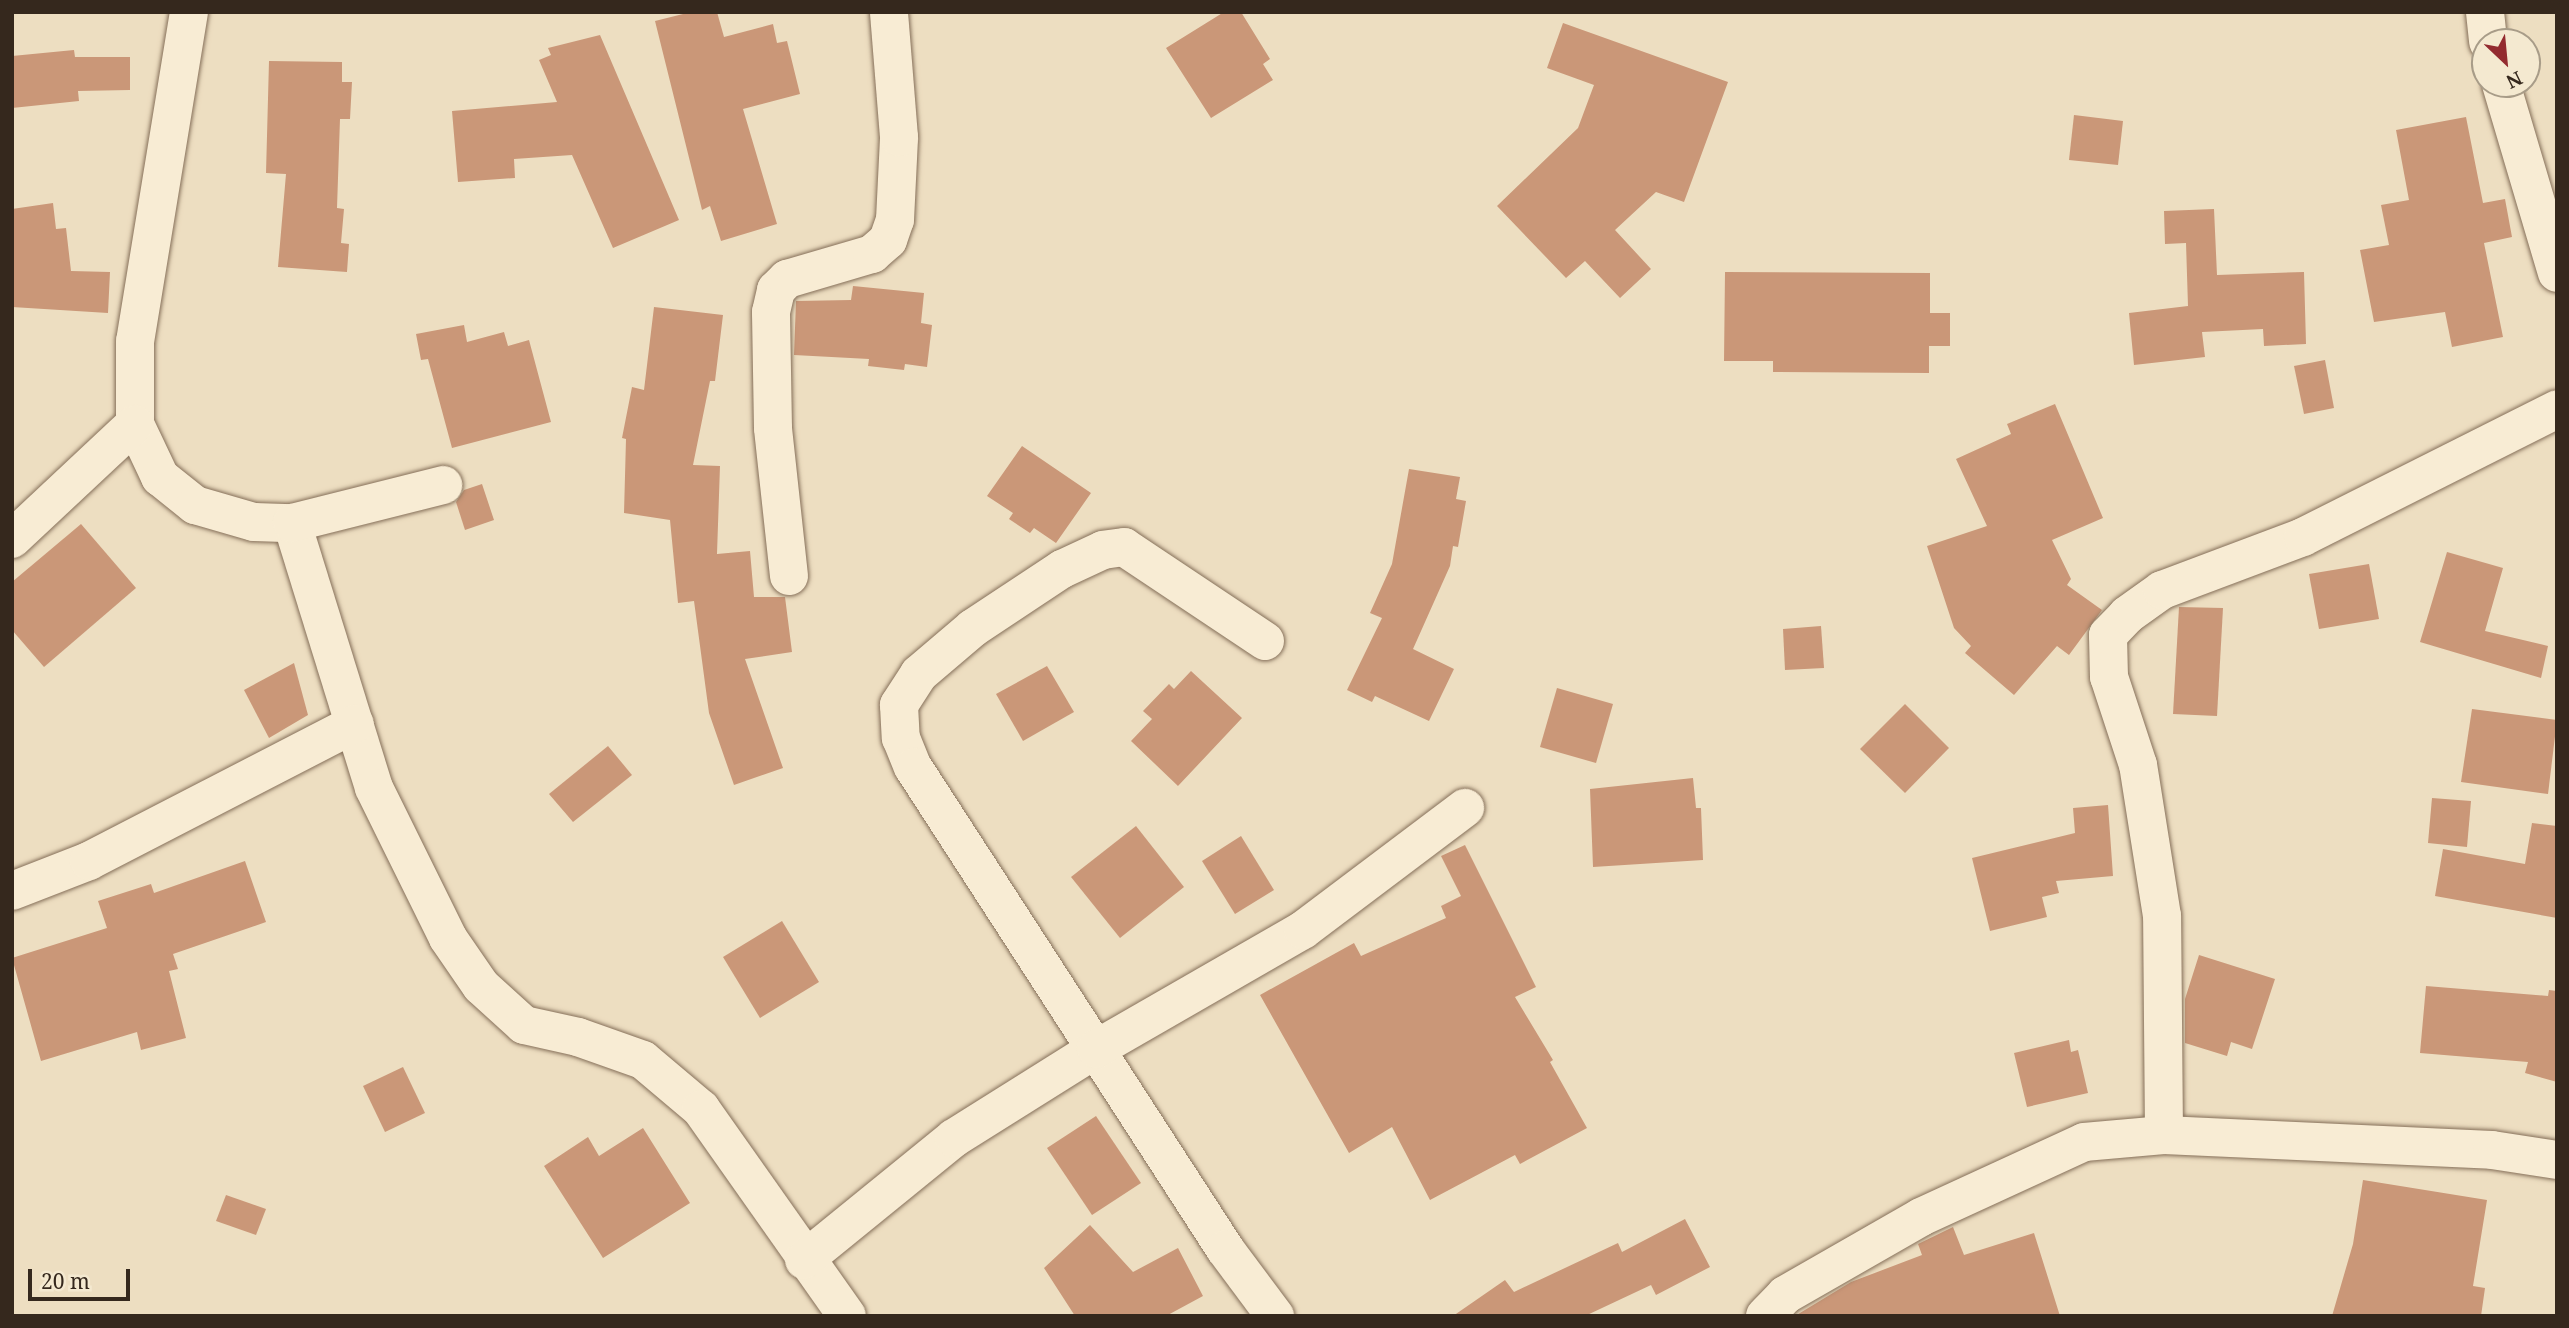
<!DOCTYPE html>
<html>
<head>
<meta charset="utf-8">
<style>
  body { margin:0 }
  #map { position:relative; width:2569px; height:1328px; overflow:hidden; background:#eddec1; font-family:"Noto Serif",serif }
  div>[style] { position:absolute }
  [style*='--x'] { left:calc(var(--x)*1px); top:calc(var(--y)*1px); width:calc(var(--w)*1px); rotate:calc(var(--a)*1deg) }
  .building>* { inset:0; background:#ca9778 }
  .roads { filter:drop-shadow(0 0 2px #856f59) drop-shadow(0 0 2px #856f59) }
  .street>* { height:38px; margin:-19px; padding:0 19px; transform-origin:19px; border-radius:19px; background:#f8ecd4 }
  span { translate:-50% -50%; white-space:nowrap; text-align:center; line-height:1.15; -webkit-text-stroke:5px #f4e9d0; paint-order:stroke }
  .frame { position:absolute; inset:0; border:14px solid #35281d; pointer-events:none }
  .north { position:absolute; left:2471px; top:28px; width:70px; height:70px; box-sizing:border-box; background:#f4e9d0; border:2px solid #a89c88; border-radius:50%; rotate:154deg; font-size:19px; font-weight:700; line-height:28px; text-align:center; color:#35281d }
  .north::after { content:''; display:block; margin:auto; width:24px; height:32px; background:#932b2f; clip-path:polygon(50% 0,100% 100%,50% 72%,0 100%) }
  .scale { position:absolute; left:28px; top:1269px; width:102px; height:32px; box-sizing:border-box; border:4px solid #35281d; border-top:0; padding-left:9px; font-size:21px; line-height:24px; white-space:nowrap; color:#35281d; -webkit-text-stroke:5px #f4e9d0; paint-order:stroke }
</style>
</head>
<body>
<div id="map">
  <div class="building">
    <div style="clip-path:polygon(691px 12px,717px 12px,724px 37px,773px 24px,777px 43px,787px 41px,800px 94px,743px 109px,777px 224px,721px 241px,710px 206px,702px 210px,655px 21px)"></div>
    <div style="clip-path:polygon(1224px 12px,1241px 12px,1270px 59px,1263px 64px,1273px 80px,1211px 118px,1166px 48px)"></div>
    <div style="clip-path:polygon(1563px 23px,1728px 82px,1684px 202px,1656px 192px,1615px 230px,1651px 269px,1620px 298px,1585px 261px,1566px 278px,1497px 206px,1578px 128px,1594px 85px,1547px 68px)"></div>
    <div style="clip-path:polygon(600px 35px,679px 220px,613px 248px,572px 155px,514px 159px,515px 178px,458px 182px,452px 111px,557px 102px,539px 60px,551px 55px,548px 48px)"></div>
    <div style="clip-path:polygon(74px 50px,75px 57px,130px 57px,130px 90px,78px 91px,79px 101px,12px 108px,12px 56px)"></div>
    <div style="clip-path:polygon(269px 61px,342px 62px,342px 82px,352px 82px,350px 119px,340px 119px,337px 208px,344px 209px,341px 243px,349px 244px,347px 272px,278px 267px,286px 174px,266px 173px)"></div>
    <div style="clip-path:polygon(2074px 115px,2123px 121px,2118px 165px,2069px 160px)"></div>
    <div style="clip-path:polygon(2466px 117px,2483px 203px,2505px 199px,2512px 237px,2484px 243px,2503px 337px,2452px 347px,2445px 312px,2374px 322px,2360px 250px,2389px 245px,2381px 205px,2409px 200px,2396px 130px)"></div>
    <div style="clip-path:polygon(53px 203px,56px 229px,66px 228px,71px 271px,110px 272px,108px 313px,12px 307px,12px 209px)"></div>
    <div style="clip-path:polygon(2214px 209px,2217px 275px,2304px 272px,2306px 344px,2264px 346px,2263px 329px,2202px 332px,2205px 357px,2134px 365px,2129px 313px,2188px 306px,2186px 243px,2165px 244px,2164px 211px)"></div>
    <div style="clip-path:polygon(1725px 272px,1930px 273px,1930px 313px,1950px 313px,1950px 346px,1929px 346px,1929px 373px,1773px 372px,1773px 361px,1724px 361px)"></div>
    <div style="clip-path:polygon(853px 286px,924px 293px,921px 323px,932px 325px,927px 367px,905px 364px,904px 370px,868px 366px,869px 359px,794px 355px,796px 301px,851px 300px)"></div>
    <div style="clip-path:polygon(654px 307px,723px 315px,715px 381px,710px 381px,693px 465px,720px 466px,717px 554px,750px 551px,754px 597px,785px 597px,792px 652px,745px 659px,783px 768px,734px 785px,709px 713px,694px 601px,678px 603px,670px 520px,624px 513px,626px 439px,622px 438px,632px 387px,644px 390px)"></div>
    <div style="clip-path:polygon(464px 325px,467px 342px,504px 332px,508px 346px,529px 340px,551px 422px,452px 448px,428px 359px,421px 360px,416px 334px)"></div>
    <div style="clip-path:polygon(2325px 360px,2334px 408px,2304px 414px,2294px 366px)"></div>
    <div style="clip-path:polygon(2055px 404px,2103px 518px,2052px 540px,2071px 579px,2067px 585px,2102px 610px,2069px 655px,2057px 646px,2014px 695px,1965px 653px,1971px 646px,1954px 628px,1927px 546px,1987px 526px,1956px 459px,2011px 434px,2007px 424px)"></div>
    <div style="clip-path:polygon(1022px 446px,1091px 493px,1056px 543px,1034px 528px,1030px 533px,1009px 519px,1013px 513px,987px 496px)"></div>
    <div style="clip-path:polygon(1409px 469px,1460px 477px,1456px 499px,1466px 501px,1458px 547px,1453px 546px,1450px 566px,1413px 649px,1454px 669px,1429px 721px,1375px 696px,1372px 702px,1347px 690px,1382px 618px,1370px 613px,1392px 564px)"></div>
    <div style="clip-path:polygon(482px 484px,494px 520px,465px 530px,456px 502px,464px 490px)"></div>
    <div style="clip-path:polygon(81px 524px,136px 588px,44px 667px,12px 630px,12px 582px)"></div>
    <div style="clip-path:polygon(2447px 552px,2503px 568px,2485px 631px,2548px 646px,2541px 678px,2420px 642px)"></div>
    <div style="clip-path:polygon(2369px 564px,2379px 619px,2319px 629px,2309px 574px)"></div>
    <div style="clip-path:polygon(2179px 607px,2223px 608px,2217px 716px,2173px 714px)"></div>
    <div style="clip-path:polygon(1821px 626px,1824px 668px,1785px 670px,1783px 629px)"></div>
    <div style="clip-path:polygon(294px 663px,308px 715px,269px 738px,244px 690px)"></div>
    <div style="clip-path:polygon(1047px 666px,1074px 712px,1023px 741px,996px 694px)"></div>
    <div style="clip-path:polygon(1191px 671px,1242px 718px,1178px 786px,1131px 741px,1152px 719px,1143px 711px,1169px 684px,1174px 689px)"></div>
    <div style="clip-path:polygon(1557px 688px,1613px 704px,1596px 763px,1540px 747px)"></div>
    <div style="clip-path:polygon(1905px 704px,1949px 748px,1905px 793px,1860px 749px)"></div>
    <div style="clip-path:polygon(2472px 709px,2557px 720px,2548px 794px,2461px 782px)"></div>
    <div style="clip-path:polygon(608px 746px,632px 775px,573px 822px,549px 794px)"></div>
    <div style="clip-path:polygon(1693px 778px,1696px 808px,1701px 808px,1703px 860px,1593px 867px,1590px 789px)"></div>
    <div style="clip-path:polygon(2432px 798px,2471px 801px,2467px 847px,2428px 843px)"></div>
    <div style="clip-path:polygon(2108px 805px,2113px 876px,2056px 881px,2059px 893px,2042px 897px,2047px 917px,1990px 931px,1972px 858px,2075px 833px,2073px 808px)"></div>
    <div style="clip-path:polygon(2532px 823px,2557px 826px,2557px 918px,2435px 896px,2443px 849px,2525px 864px)"></div>
    <div style="clip-path:polygon(1136px 826px,1184px 887px,1120px 938px,1071px 877px)"></div>
    <div style="clip-path:polygon(1241px 836px,1274px 890px,1235px 914px,1202px 861px)"></div>
    <div style="clip-path:polygon(1465px 845px,1536px 987px,1515px 997px,1553px 1060px,1550px 1062px,1587px 1128px,1520px 1164px,1515px 1155px,1430px 1200px,1392px 1127px,1349px 1153px,1260px 995px,1354px 943px,1361px 956px,1446px 918px,1441px 906px,1461px 896px,1441px 856px)"></div>
    <div style="clip-path:polygon(245px 861px,266px 922px,173px 954px,178px 969px,169px 971px,186px 1038px,141px 1050px,137px 1032px,41px 1061px,12px 958px,107px 928px,98px 901px,151px 884px,154px 893px)"></div>
    <div style="clip-path:polygon(782px 921px,819px 982px,760px 1018px,723px 957px)"></div>
    <div style="clip-path:polygon(2199px 955px,2275px 979px,2252px 1049px,2231px 1042px,2227px 1056px,2185px 1043px,2185px 999px)"></div>
    <div style="clip-path:polygon(2426px 986px,2548px 996px,2549px 990px,2557px 991px,2557px 1082px,2525px 1073px,2528px 1062px,2420px 1053px)"></div>
    <div style="clip-path:polygon(2069px 1040px,2071px 1052px,2078px 1050px,2088px 1093px,2027px 1107px,2014px 1053px)"></div>
    <div style="clip-path:polygon(403px 1067px,425px 1113px,385px 1132px,363px 1086px)"></div>
    <div style="clip-path:polygon(1096px 1116px,1141px 1183px,1092px 1215px,1047px 1148px)"></div>
    <div style="clip-path:polygon(643px 1128px,690px 1203px,603px 1258px,544px 1166px,588px 1137px,599px 1156px)"></div>
    <div style="clip-path:polygon(2363px 1180px,2487px 1200px,2473px 1286px,2485px 1288px,2481px 1316px,2332px 1316px,2353px 1244px)"></div>
    <div style="clip-path:polygon(226px 1195px,266px 1209px,256px 1235px,216px 1221px)"></div>
    <div style="clip-path:polygon(1685px 1219px,1710px 1267px,1656px 1295px,1651px 1285px,1585px 1316px,1453px 1316px,1505px 1280px,1514px 1292px,1618px 1243px,1622px 1252px)"></div>
    <div style="clip-path:polygon(1090px 1225px,1133px 1272px,1178px 1248px,1203px 1296px,1166px 1316px,1075px 1316px,1044px 1268px)"></div>
    <div style="clip-path:polygon(1953px 1227px,1964px 1255px,2034px 1233px,2060px 1316px,1795px 1316px,1851px 1282px,1922px 1255px,1918px 1244px)"></div>
  </div>
  <div class="roads">
    <div class="street">
      <div style="--x:189;--y:12;--w:333;--a:99.3"></div>
      <div style="--x:135;--y:341;--w:83;--a:90"></div>
      <div style="--x:135;--y:424;--w:59;--a:64.7"></div>
      <div style="--x:160;--y:477;--w:45;--a:38.7"></div>
      <div style="--x:195;--y:505;--w:61;--a:16.1"></div>
      <div style="--x:254;--y:522;--w:38;--a:2"></div>
      <div style="--x:292;--y:523;--w:277;--a:72.8"></div>
      <div style="--x:374;--y:788;--w:167;--a:63.7"></div>
      <div style="--x:448;--y:938;--w:58;--a:55.5"></div>
      <div style="--x:481;--y:986;--w:58;--a:42.2"></div>
      <div style="--x:524;--y:1025;--w:55;--a:12.5"></div>
      <div style="--x:578;--y:1037;--w:69;--a:19.5"></div>
      <div style="--x:643;--y:1060;--w:76;--a:40.2"></div>
      <div style="--x:701;--y:1109;--w:253;--a:54.8"></div>
      <div style="--x:2485;--y:12;--w:30;--a:84"></div>
      <div style="--x:2501;--y:84;--w:197;--a:73.5"></div>
      <div style="--x:292;--y:523;--w:156;--a:-14.1"></div>
      <div style="--x:12;--y:539;--w:168;--a:-43.1"></div>
      <div style="--x:789;--y:576;--w:149;--a:-96.2"></div>
      <div style="--x:773;--y:428;--w:116;--a:-91"></div>
      <div style="--x:771;--y:312;--w:23;--a:-77"></div>
      <div style="--x:776;--y:290;--w:16;--a:-45"></div>
      <div style="--x:787;--y:279;--w:89;--a:-16.4"></div>
      <div style="--x:872;--y:254;--w:21;--a:-41"></div>
      <div style="--x:888;--y:240;--w:21;--a:-71"></div>
      <div style="--x:895;--y:220;--w:83;--a:-87.2"></div>
      <div style="--x:899;--y:137;--w:125;--a:-94.6"></div>
      <div style="--x:1265;--y:641;--w:169;--a:-146.3"></div>
      <div style="--x:1124;--y:547;--w:21;--a:172"></div>
      <div style="--x:1103;--y:550;--w:45;--a:155.1"></div>
      <div style="--x:1062;--y:569;--w:107;--a:146.5"></div>
      <div style="--x:973;--y:628;--w:71;--a:139.6"></div>
      <div style="--x:919;--y:674;--w:37;--a:123"></div>
      <div style="--x:899;--y:705;--w:33;--a:87"></div>
      <div style="--x:901;--y:738;--w:31;--a:68"></div>
      <div style="--x:913;--y:767;--w:574;--a:57.08"></div>
      <div style="--x:1225;--y:1249;--w:84;--a:53.3"></div>
      <div style="--x:12;--y:891;--w:83;--a:-21.3"></div>
      <div style="--x:89;--y:861;--w:299;--a:-27.3"></div>
      <div style="--x:2164;--y:1135;--w:219;--a:-90.5"></div>
      <div style="--x:2162;--y:916;--w:153;--a:-99"></div>
      <div style="--x:2138;--y:765;--w:93;--a:-108.2"></div>
      <div style="--x:2109;--y:677;--w:42;--a:-91.4"></div>
      <div style="--x:2108;--y:635;--w:28;--a:-46"></div>
      <div style="--x:2127;--y:615;--w:43;--a:-35.5"></div>
      <div style="--x:2162;--y:590;--w:151;--a:-20.6"></div>
      <div style="--x:2303;--y:537;--w:284;--a:-26.7"></div>
      <div style="--x:804;--y:1260;--w:193;--a:-39.1"></div>
      <div style="--x:954;--y:1138;--w:168;--a:-32.1"></div>
      <div style="--x:1096;--y:1049;--w:239;--a:-29.9"></div>
      <div style="--x:1303;--y:930;--w:203;--a:-37"></div>
      <div style="--x:1765;--y:1316;--w:29;--a:-46"></div>
      <div style="--x:1785;--y:1295;--w:157;--a:-29.8"></div>
      <div style="--x:1921;--y:1217;--w:179;--a:-24.7"></div>
      <div style="--x:2084;--y:1142;--w:80;--a:-5"></div>
      <div style="--x:2164;--y:1135;--w:328;--a:2.6"></div>
      <div style="--x:2492;--y:1150;--w:66;--a:8.7"></div>
    </div>
  </div>
  <div class="frame"></div>
  <div class="north">N</div>
  <div class="scale">20 m</div>
</div>
</body>
</html>
